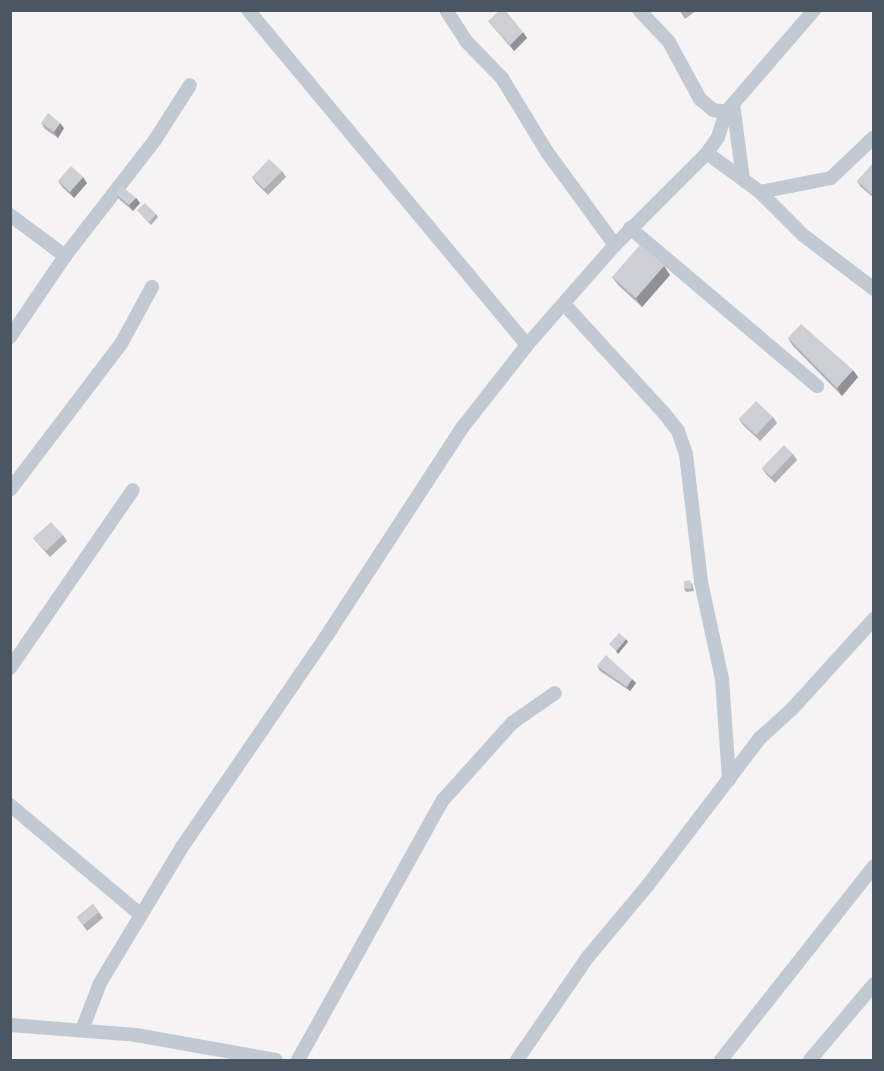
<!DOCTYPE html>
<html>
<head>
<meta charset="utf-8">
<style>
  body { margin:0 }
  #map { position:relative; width:884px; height:1071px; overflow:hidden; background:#f5f3f3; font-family:"Golos Text",sans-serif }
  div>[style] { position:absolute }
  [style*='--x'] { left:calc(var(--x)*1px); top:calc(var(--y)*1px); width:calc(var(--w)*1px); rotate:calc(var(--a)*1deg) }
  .minor>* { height:14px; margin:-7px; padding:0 7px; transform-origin:7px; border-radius:7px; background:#c1cad2 }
  .wall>* { inset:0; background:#b0b2b7 }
  .shaded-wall>* { inset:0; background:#909195 }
  .building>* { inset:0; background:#cdcfd5 }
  span { translate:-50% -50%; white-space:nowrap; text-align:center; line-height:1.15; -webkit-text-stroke:4.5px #fff; paint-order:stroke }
  .frame { position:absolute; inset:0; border:12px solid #4a5661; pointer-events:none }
</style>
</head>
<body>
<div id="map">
  <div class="minor">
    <div style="--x:248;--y:10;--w:436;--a:50.2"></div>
    <div style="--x:446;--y:10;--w:37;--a:57"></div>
    <div style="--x:466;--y:41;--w:52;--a:45.8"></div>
    <div style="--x:502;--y:78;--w:87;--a:58.7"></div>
    <div style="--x:547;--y:152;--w:115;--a:53.8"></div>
    <div style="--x:639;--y:10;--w:44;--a:46.8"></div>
    <div style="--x:669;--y:42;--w:65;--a:61.5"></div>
    <div style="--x:700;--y:99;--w:17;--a:40"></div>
    <div style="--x:713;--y:110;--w:13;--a:9"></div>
    <div style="--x:733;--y:104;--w:76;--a:82.4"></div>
    <div style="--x:707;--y:153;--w:66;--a:36.3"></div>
    <div style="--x:760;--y:192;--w:61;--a:45"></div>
    <div style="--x:803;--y:235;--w:89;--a:37.3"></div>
    <div style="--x:760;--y:192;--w:72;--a:-11.2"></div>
    <div style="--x:831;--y:178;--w:59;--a:-43.6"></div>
    <div style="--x:10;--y:215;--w:69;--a:36.7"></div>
    <div style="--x:630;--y:228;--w:245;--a:40.2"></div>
    <div style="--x:564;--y:304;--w:148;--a:47.5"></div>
    <div style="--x:664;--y:413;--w:23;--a:52"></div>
    <div style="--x:678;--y:431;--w:24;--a:71"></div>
    <div style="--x:686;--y:454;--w:129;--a:83.3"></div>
    <div style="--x:701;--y:582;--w:99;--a:77.8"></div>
    <div style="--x:722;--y:679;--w:101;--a:86"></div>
    <div style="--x:10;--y:337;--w:98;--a:-55.8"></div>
    <div style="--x:65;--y:256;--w:147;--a:-52.2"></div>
    <div style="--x:155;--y:140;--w:65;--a:-57.5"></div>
    <div style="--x:10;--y:490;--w:183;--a:-52.8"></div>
    <div style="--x:121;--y:344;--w:65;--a:-61.5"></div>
    <div style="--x:10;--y:668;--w:216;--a:-55.4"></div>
    <div style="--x:10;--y:805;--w:170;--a:40"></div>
    <div style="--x:10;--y:1025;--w:126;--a:4.5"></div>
    <div style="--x:136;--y:1035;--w:142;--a:10.1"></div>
    <div style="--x:82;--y:1030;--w:50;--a:-69"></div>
    <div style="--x:100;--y:983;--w:159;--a:-58.9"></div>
    <div style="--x:182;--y:847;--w:264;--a:-55.6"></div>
    <div style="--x:331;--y:629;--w:240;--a:-56.9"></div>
    <div style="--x:462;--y:428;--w:105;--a:-51.9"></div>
    <div style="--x:527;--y:345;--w:133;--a:-48.7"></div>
    <div style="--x:615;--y:245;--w:130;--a:-45"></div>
    <div style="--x:707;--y:153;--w:19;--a:-55"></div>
    <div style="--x:718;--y:137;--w:26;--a:-72"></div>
    <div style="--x:726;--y:112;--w:135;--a:-49.2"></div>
    <div style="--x:298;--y:1060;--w:298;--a:-60.9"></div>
    <div style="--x:443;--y:800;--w:103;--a:-48.1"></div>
    <div style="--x:512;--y:723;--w:52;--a:-34.9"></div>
    <div style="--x:517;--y:1060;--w:124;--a:-55.5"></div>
    <div style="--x:587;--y:958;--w:95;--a:-50.1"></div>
    <div style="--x:648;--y:885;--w:185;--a:-52.7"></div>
    <div style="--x:760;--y:738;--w:43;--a:-42.2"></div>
    <div style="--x:792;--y:709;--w:122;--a:-47.7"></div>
    <div style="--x:721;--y:1060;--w:247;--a:-51.7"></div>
    <div style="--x:810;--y:1060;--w:99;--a:-49.9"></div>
  </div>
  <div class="wall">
    <div style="clip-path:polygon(679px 10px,697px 10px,685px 19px)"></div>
    <div style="clip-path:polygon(488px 21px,527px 38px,514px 51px)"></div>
    <div style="clip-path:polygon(41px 123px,64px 128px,58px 138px,45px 129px)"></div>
    <div style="clip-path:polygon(873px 166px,873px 197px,861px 187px,857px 181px)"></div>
    <div style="clip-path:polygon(282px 171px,286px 177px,268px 195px,256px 183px,252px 177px)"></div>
    <div style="clip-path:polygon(58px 181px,87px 183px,74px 198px,62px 187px)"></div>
    <div style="clip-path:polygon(116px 194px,136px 198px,140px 203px,133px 211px,120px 200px)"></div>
    <div style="clip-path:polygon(137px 210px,156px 214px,158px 217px,151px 225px)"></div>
    <div style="clip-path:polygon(664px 266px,670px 275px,642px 307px,618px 285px,612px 277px)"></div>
    <div style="clip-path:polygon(788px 338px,858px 377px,842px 396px,793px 346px)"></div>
    <div style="clip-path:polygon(773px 417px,777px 423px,760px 441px,743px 425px,739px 419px)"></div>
    <div style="clip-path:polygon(793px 454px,797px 460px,775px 483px,766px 474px,762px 468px)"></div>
    <div style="clip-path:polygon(63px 535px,67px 541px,50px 557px,33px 538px)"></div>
    <div style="clip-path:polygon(692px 583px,694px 591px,686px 592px,684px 589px)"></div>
    <div style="clip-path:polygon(597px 666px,636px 683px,630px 691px,600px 671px)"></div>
    <div style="clip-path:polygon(93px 904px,103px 918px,87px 931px,77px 917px)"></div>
  </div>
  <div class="shaded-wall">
    <div style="clip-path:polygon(523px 32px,527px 38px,514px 51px,510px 45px)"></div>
    <div style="clip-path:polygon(60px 123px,64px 128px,58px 138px,54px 132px)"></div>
    <div style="clip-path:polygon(83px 177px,87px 183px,74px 198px,70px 192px)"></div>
    <div style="clip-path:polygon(136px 198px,140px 203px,133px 211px,129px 205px)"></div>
    <div style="clip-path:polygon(664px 266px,670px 275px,642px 307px,636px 298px)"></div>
    <div style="clip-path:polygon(853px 370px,858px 377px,842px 396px,837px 388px)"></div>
    <div style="clip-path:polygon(626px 639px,628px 642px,618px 654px,616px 651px)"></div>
    <div style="clip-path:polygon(632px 679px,636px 683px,630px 691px,627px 687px)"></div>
  </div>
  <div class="building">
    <div style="clip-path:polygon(500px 10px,505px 10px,523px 32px,510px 45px,488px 21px)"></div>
    <div style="clip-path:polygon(48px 113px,60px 123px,54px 132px,41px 123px)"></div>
    <div style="clip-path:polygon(269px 159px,282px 171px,264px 189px,252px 177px)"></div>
    <div style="clip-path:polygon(872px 164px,873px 166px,873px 195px,857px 181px)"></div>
    <div style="clip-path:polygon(71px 166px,83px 177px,70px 192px,58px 181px)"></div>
    <div style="clip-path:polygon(122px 186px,136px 198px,129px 205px,116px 194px)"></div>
    <div style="clip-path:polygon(145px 203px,156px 214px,149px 222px,137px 210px)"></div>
    <div style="clip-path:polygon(640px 245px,664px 266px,636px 298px,612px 277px)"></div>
    <div style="clip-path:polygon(801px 324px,853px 370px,837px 388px,788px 338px)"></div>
    <div style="clip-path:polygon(756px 401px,773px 417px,756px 435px,739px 419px)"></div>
    <div style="clip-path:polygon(784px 445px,793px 454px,771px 477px,762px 468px)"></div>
    <div style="clip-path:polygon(51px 522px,63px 535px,46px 551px,33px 538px)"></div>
    <div style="clip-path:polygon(690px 580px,692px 588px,684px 589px,684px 581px)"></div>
    <div style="clip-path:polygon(619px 633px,626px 639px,616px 651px,609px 644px)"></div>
    <div style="clip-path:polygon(606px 655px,632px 679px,627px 687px,597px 666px)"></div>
    <div style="clip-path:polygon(93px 904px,99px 912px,83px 925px,77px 917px)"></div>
  </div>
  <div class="frame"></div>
</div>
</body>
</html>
